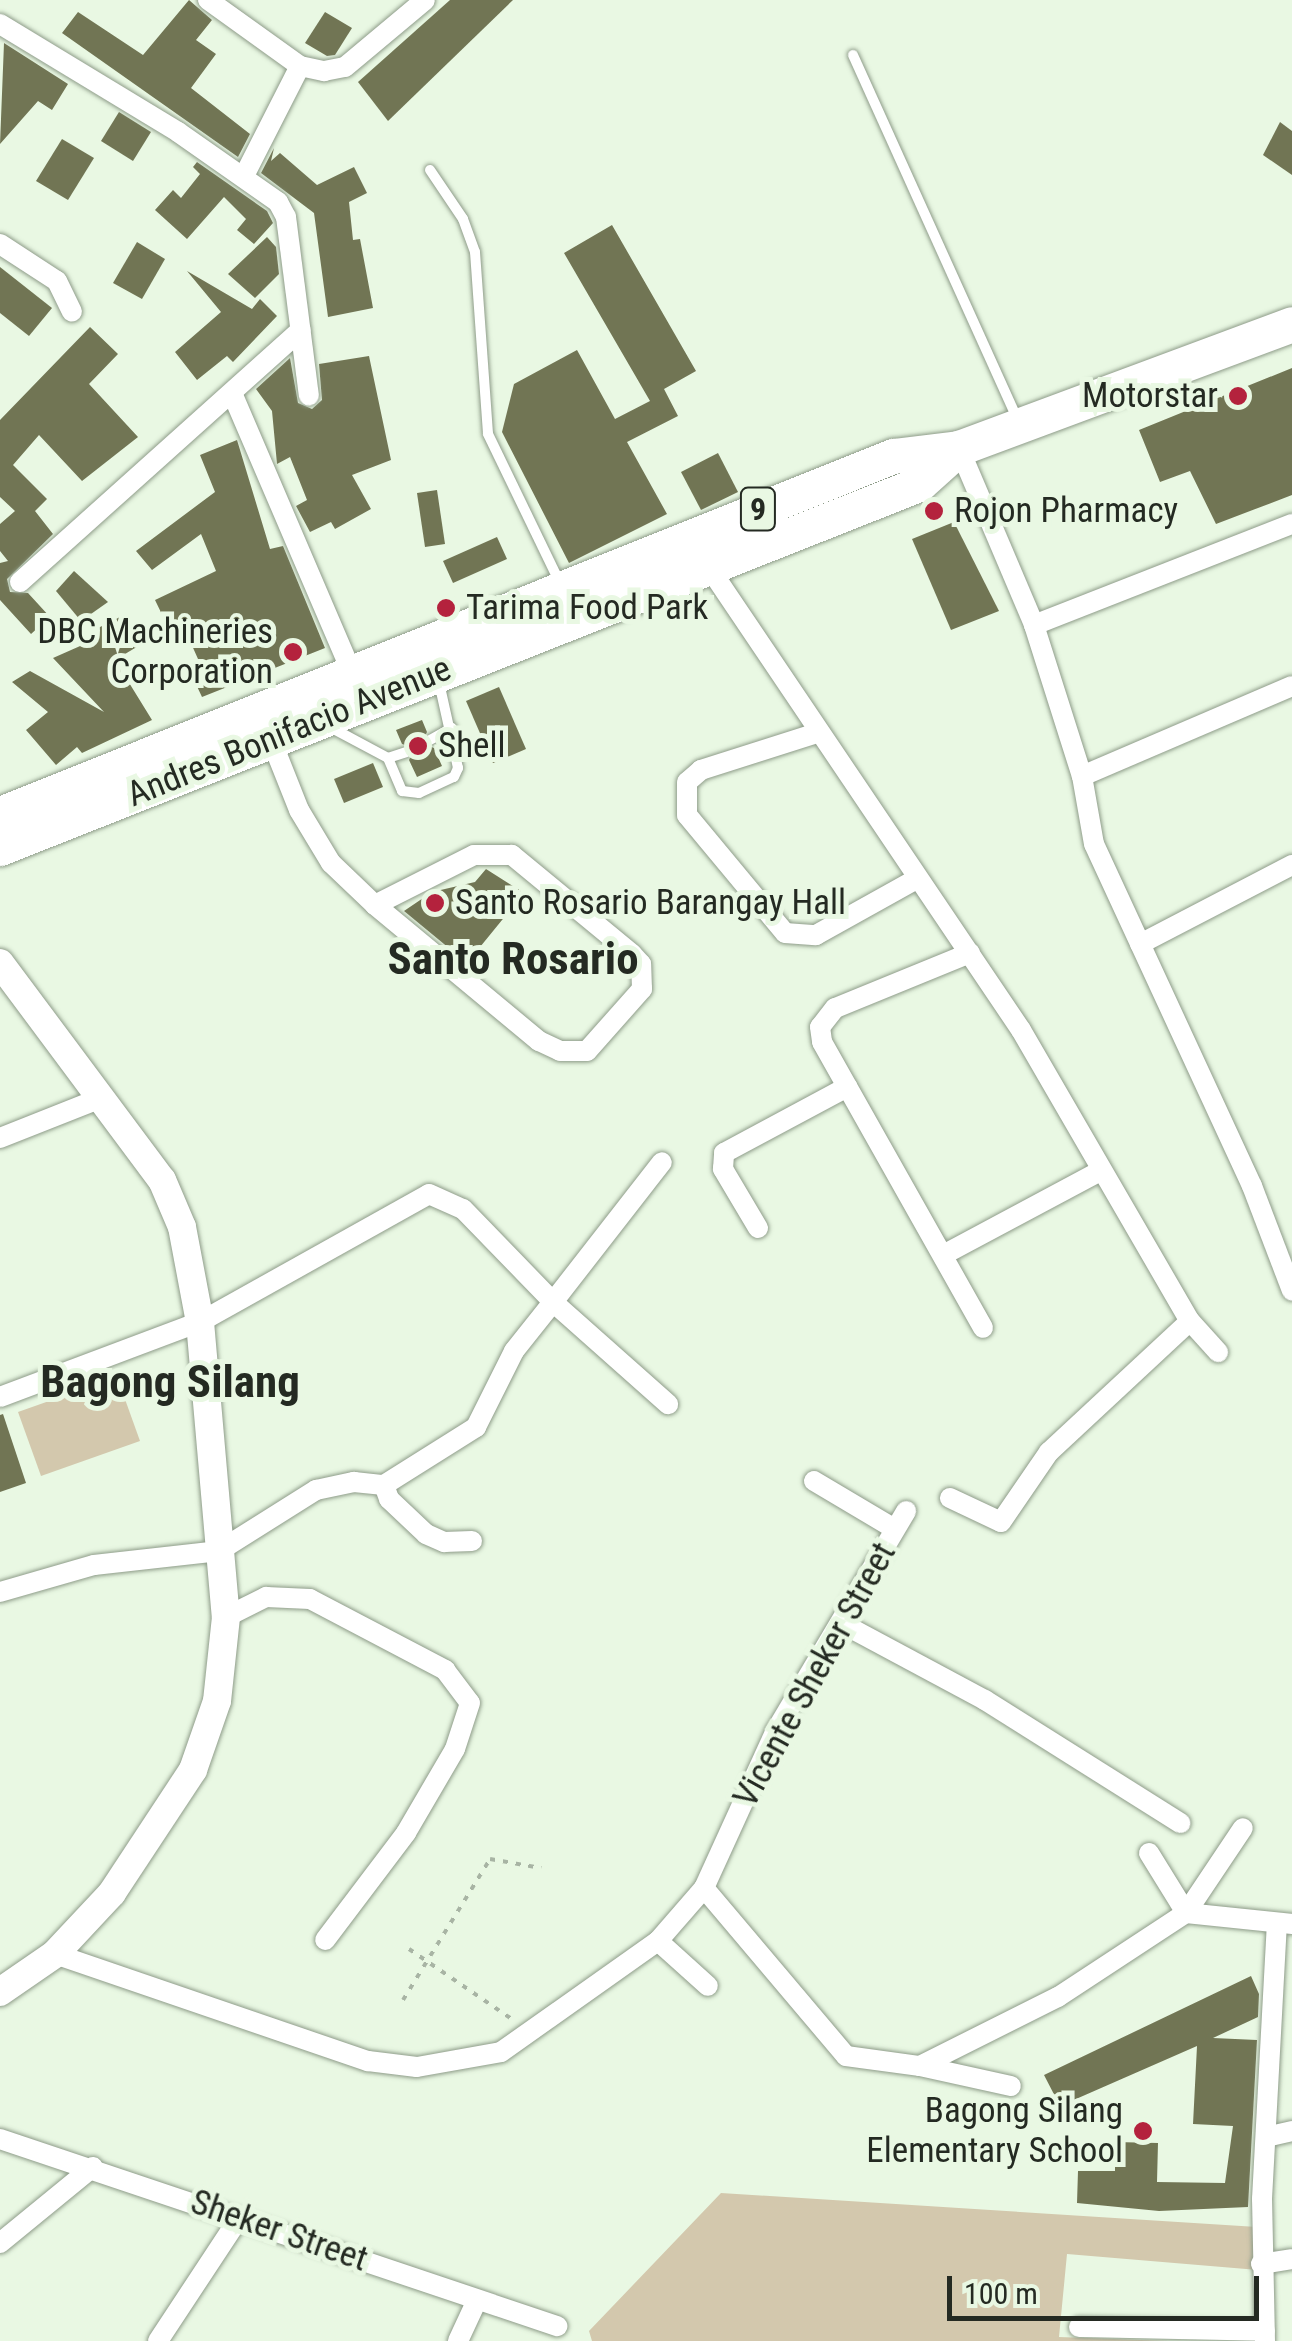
<!DOCTYPE html>
<html>
<head>
<meta charset="utf-8">
<style>
  body { margin:0 }
  #map { position:relative; width:1292px; height:2341px; overflow:hidden; background:#e9f8e3; font-family:"Roboto Condensed",sans-serif }
  div>[style] { position:absolute }
  [style*='--x'] { left:calc(var(--x)*1px); top:calc(var(--y)*1px); width:calc(var(--w)*1px); rotate:calc(var(--a)*1deg) }
  .green>* { inset:0; background:#d3c8ad }
  .building>* { inset:0; background:#717554 }
  .path>* { height:4px; margin-top:-2px; transform-origin:0; background:repeating-linear-gradient(90deg,#a8b4a4 0 5px,transparent 0 13px) }
  .roads { filter:drop-shadow(0 0 2px #8e9c89) drop-shadow(0 0 2px #8e9c89) }
  .lane>* { height:10px; margin:-5px; padding:0 5px; transform-origin:5px; border-radius:5px; background:#fff }
  .street>* { height:20px; margin:-10px; padding:0 10px; transform-origin:10px; border-radius:10px; background:#fff }
  .secondary>* { height:28px; margin:-14px; padding:0 14px; transform-origin:14px; border-radius:14px; background:#fff }
  .highway>* { height:35px; margin:-17.5px; padding:0 17.5px; transform-origin:17.5px; border-radius:17.5px; background:#fff }
  .dots>* { width:28px; height:28px; translate:-50% -50%; box-sizing:border-box; border:5px solid #e9f8e3; border-radius:50% }
  span { translate:-50% -50%; white-space:nowrap; text-align:center; line-height:1.15; -webkit-text-stroke:10px #e9f8e3; paint-order:stroke }
  .shield-label span { padding:2px 8px; background:#e9f8e3; border:2px solid; border-radius:8px; -webkit-text-stroke-width:0 }
  .shield-label { font-size:32px; color:#242a22; font-weight:700 }
  .poi-label { font-size:35px; color:#242a22 }
  .right { translate:-100% -50%; text-align:right }
  .left { translate:0 -50%; text-align:left }
  .street-label { font-size:35px; color:#242a22 }
  .district-label { font-size:45px; color:#242a22; font-weight:700 }
  .scale { position:absolute; left:947px; top:2276px; width:312px; height:45px; box-sizing:border-box; border:5px solid #242a22; border-top:0; padding-left:12px; font-size:30px; line-height:35px; white-space:nowrap; color:#242a22; -webkit-text-stroke:8px #e9f8e3; paint-order:stroke }
</style>
</head>
<body>
<div id="map">
  <div class="green">
    <div style="clip-path:polygon(117px 1377px,140px 1441px,41px 1476px,18px 1412px)"></div>
    <div style="clip-path:polygon(721px 2193px,1257px 2227px,1258px 2270px,1067px 2254px,1059px 2337px,1168px 2341px,592px 2341px,589px 2331px)"></div>
  </div>
  <div class="building">
    <div style="clip-path:polygon(189px 0,212px 20px,196px 40px,216px 54px,191px 88px,250px 134px,238px 157px,62px 33px,78px 12px,143px 55px)"></div>
    <div style="clip-path:polygon(450px 0,513px 0,388px 121px,358px 82px)"></div>
    <div style="clip-path:polygon(325px 12px,352px 28px,335px 55px,327px 56px,305px 43px)"></div>
    <div style="clip-path:polygon(4px 43px,68px 84px,52px 110px,38px 101px,0 144px)"></div>
    <div style="clip-path:polygon(119px 112px,151px 132px,133px 161px,101px 141px)"></div>
    <div style="clip-path:polygon(1280px 122px,1292px 131px,1292px 175px,1263px 155px)"></div>
    <div style="clip-path:polygon(62px 139px,94px 158px,68px 200px,36px 181px)"></div>
    <div style="clip-path:polygon(274px 148px,271px 161px,280px 153px,317px 185px,354px 167px,367px 193px,349px 202px,353px 240px,360px 239px,373px 308px,328px 317px,314px 213px,261px 173px)"></div>
    <div style="clip-path:polygon(197px 162px,267px 211px,273px 223px,254px 244px,237px 230px,246px 219px,224px 197px,187px 239px,155px 210px,173px 190px,181px 198px,200px 174px,193px 167px)"></div>
    <div style="clip-path:polygon(612px 225px,696px 371px,664px 389px,678px 416px,627px 442px,667px 514px,569px 563px,502px 432px,514px 384px,577px 350px,615px 419px,650px 401px,564px 253px)"></div>
    <div style="clip-path:polygon(267px 237px,276px 247px,279px 274px,255px 298px,228px 274px)"></div>
    <div style="clip-path:polygon(137px 242px,165px 259px,142px 299px,113px 283px)"></div>
    <div style="clip-path:polygon(0 267px,52px 308px,29px 336px,0 313px)"></div>
    <div style="clip-path:polygon(187px 271px,252px 309px,260px 299px,277px 316px,233px 362px,227px 356px,197px 380px,175px 352px,221px 312px)"></div>
    <div style="clip-path:polygon(90px 327px,118px 354px,89px 384px,138px 437px,82px 481px,39px 435px,13px 465px,47px 499px,35px 511px,53px 534px,7px 579px,10px 592px,28px 593px,50px 617px,31px 634px,0 600px,0 563px,8px 561px,0 551px,0 524px,15px 511px,0 497px,0 420px)"></div>
    <div style="clip-path:polygon(369px 356px,391px 460px,352px 475px,371px 509px,335px 529px,331px 522px,310px 532px,296px 506px,307px 500px,290px 457px,277px 464px,272px 411px,256px 389px,290px 358px,298px 403px,312px 409px,322px 400px,319px 364px)"></div>
    <div style="clip-path:polygon(1292px 368px,1292px 495px,1216px 524px,1190px 471px,1160px 482px,1139px 430px)"></div>
    <div style="clip-path:polygon(237px 440px,270px 549px,283px 546px,325px 648px,202px 697px,186px 663px,198px 659px,182px 623px,169px 629px,155px 600px,216px 571px,201px 534px,152px 570px,136px 551px,215px 492px,200px 455px)"></div>
    <div style="clip-path:polygon(718px 453px,738px 492px,701px 510px,681px 472px)"></div>
    <div style="clip-path:polygon(437px 490px,445px 544px,425px 547px,417px 493px)"></div>
    <div style="clip-path:polygon(954px 522px,999px 611px,951px 630px,912px 539px)"></div>
    <div style="clip-path:polygon(497px 537px,507px 559px,453px 583px,443px 561px)"></div>
    <div style="clip-path:polygon(74px 571px,108px 602px,81px 621px,56px 591px)"></div>
    <div style="clip-path:polygon(120px 617px,140px 645px,115px 660px,152px 720px,82px 753px,77px 747px,56px 765px,26px 730px,48px 712px,12px 682px,30px 671px,104px 712px,53px 658px,96px 639px,90px 632px)"></div>
    <div style="clip-path:polygon(499px 687px,526px 749px,493px 763px,466px 701px)"></div>
    <div style="clip-path:polygon(422px 720px,427px 732px,422px 743px,434px 748px,442px 766px,417px 777px,409px 760px,414px 748px,402px 744px,396px 730px)"></div>
    <div style="clip-path:polygon(373px 763px,383px 787px,344px 803px,334px 779px)"></div>
    <div style="clip-path:polygon(486px 869px,524px 893px,467px 963px,404px 911px,432px 892px,475px 882px)"></div>
    <div style="clip-path:polygon(3px 1414px,26px 1483px,0 1492px,0 1415px)"></div>
    <div style="clip-path:polygon(1251px 1976px,1259px 1994px,1258px 2017px,1213px 2038px,1257px 2040px,1248px 2207px,1159px 2211px,1077px 2203px,1078px 2171px,1115px 2171px,1115px 2142px,1158px 2143px,1157px 2182px,1225px 2183px,1233px 2126px,1193px 2124px,1197px 2046px,1060px 2106px,1044px 2075px)"></div>
  </div>
  <div class="path">
    <div style="--x:409;--y:1949;--w:126;--a:34.3"></div>
    <div style="--x:403;--y:2000;--w:166;--a:-58.3"></div>
    <div style="--x:490;--y:1859;--w:52;--a:10"></div>
  </div>
  <div class="roads">
    <div class="lane">
      <div style="--x:853;--y:55;--w:398;--a:65.7"></div>
      <div style="--x:430;--y:170;--w:59;--a:56"></div>
      <div style="--x:463;--y:219;--w:35;--a:70"></div>
      <div style="--x:475;--y:252;--w:182;--a:85.9"></div>
      <div style="--x:488;--y:434;--w:165;--a:64.2"></div>
      <div style="--x:330;--y:727;--w:66;--a:28.1"></div>
      <div style="--x:388;--y:758;--w:36;--a:67"></div>
      <div style="--x:402;--y:791;--w:17;--a:7"></div>
      <div style="--x:419;--y:793;--w:38;--a:-25"></div>
      <div style="--x:454;--y:777;--w:10;--a:-66"></div>
      <div style="--x:458;--y:768;--w:88;--a:-102.5"></div>
      <div style="--x:430;--y:740;--w:25;--a:-29"></div>
      <div style="--x:388;--y:758;--w:19;--a:-18"></div>
    </div>
    <div class="street">
      <div style="--x:208;--y:0;--w:113;--a:35.7"></div>
      <div style="--x:300;--y:66;--w:25;--a:12"></div>
      <div style="--x:324;--y:71;--w:21;--a:-11"></div>
      <div style="--x:345;--y:67;--w:104;--a:-39.9"></div>
      <div style="--x:0;--y:24;--w:208;--a:31.2"></div>
      <div style="--x:178;--y:132;--w:122;--a:35"></div>
      <div style="--x:278;--y:202;--w:17;--a:62"></div>
      <div style="--x:286;--y:217;--w:180;--a:82.7"></div>
      <div style="--x:244;--y:176;--w:123;--a:-63"></div>
      <div style="--x:0;--y:244;--w:68;--a:33"></div>
      <div style="--x:57;--y:281;--w:34;--a:64"></div>
      <div style="--x:232;--y:393;--w:314;--a:66.8"></div>
      <div style="--x:959;--y:448;--w:192;--a:67"></div>
      <div style="--x:1034;--y:625;--w:158;--a:72.4"></div>
      <div style="--x:1082;--y:776;--w:69;--a:80"></div>
      <div style="--x:1094;--y:844;--w:377;--a:65.2"></div>
      <div style="--x:1252;--y:1186;--w:112;--a:69.1"></div>
      <div style="--x:710;--y:569;--w:556;--a:56"></div>
      <div style="--x:1021;--y:1030;--w:337;--a:59.9"></div>
      <div style="--x:1190;--y:1321;--w:42;--a:47.9"></div>
      <div style="--x:20;--y:582;--w:377;--a:-41.9"></div>
      <div style="--x:1034;--y:625;--w:277;--a:-21.4"></div>
      <div style="--x:817;--y:733;--w:122;--a:162.3"></div>
      <div style="--x:701;--y:770;--w:18;--a:139"></div>
      <div style="--x:687;--y:782;--w:33;--a:90"></div>
      <div style="--x:687;--y:815;--w:153;--a:50.3"></div>
      <div style="--x:785;--y:933;--w:31;--a:4"></div>
      <div style="--x:816;--y:935;--w:113;--a:-29.1"></div>
      <div style="--x:272;--y:742;--w:73;--a:68.3"></div>
      <div style="--x:299;--y:810;--w:62;--a:58.9"></div>
      <div style="--x:331;--y:863;--w:61;--a:43.7"></div>
      <div style="--x:375;--y:905;--w:213;--a:39.7"></div>
      <div style="--x:539;--y:1041;--w:23;--a:25"></div>
      <div style="--x:560;--y:1051;--w:27;--a:0"></div>
      <div style="--x:587;--y:1051;--w:83;--a:-48.4"></div>
      <div style="--x:642;--y:989;--w:25;--a:-92"></div>
      <div style="--x:641;--y:964;--w:13;--a:-132"></div>
      <div style="--x:632;--y:954;--w:156;--a:-140.5"></div>
      <div style="--x:512;--y:855;--w:38;--a:180"></div>
      <div style="--x:474;--y:855;--w:111;--a:153.2"></div>
      <div style="--x:1082;--y:776;--w:228;--a:-23.2"></div>
      <div style="--x:1140;--y:944;--w:171;--a:-27.5"></div>
      <div style="--x:970;--y:953;--w:146;--a:157.8"></div>
      <div style="--x:835;--y:1008;--w:24;--a:128"></div>
      <div style="--x:820;--y:1027;--w:15;--a:82"></div>
      <div style="--x:822;--y:1042;--w:328;--a:60.6"></div>
      <div style="--x:0;--y:1138;--w:109;--a:-21.6"></div>
      <div style="--x:758;--y:1228;--w:69;--a:-120.7"></div>
      <div style="--x:723;--y:1169;--w:16;--a:-86"></div>
      <div style="--x:724;--y:1153;--w:140;--a:-28.2"></div>
      <div style="--x:943;--y:1255;--w:178;--a:-28.1"></div>
      <div style="--x:0;--y:1397;--w:214;--a:-20.6"></div>
      <div style="--x:200;--y:1322;--w:262;--a:-29.2"></div>
      <div style="--x:429;--y:1194;--w:37;--a:24"></div>
      <div style="--x:463;--y:1209;--w:129;--a:45.9"></div>
      <div style="--x:553;--y:1302;--w:177;--a:-52.1"></div>
      <div style="--x:814;--y:1481;--w:94;--a:30.7"></div>
      <div style="--x:384;--y:1485;--w:109;--a:-32.2"></div>
      <div style="--x:476;--y:1427;--w:85;--a:-63.4"></div>
      <div style="--x:514;--y:1351;--w:63;--a:-51.5"></div>
      <div style="--x:553;--y:1302;--w:154;--a:41.6"></div>
      <div style="--x:950;--y:1498;--w:56;--a:25.2"></div>
      <div style="--x:1001;--y:1522;--w:85;--a:-55.6"></div>
      <div style="--x:1049;--y:1452;--w:192;--a:-42.9"></div>
      <div style="--x:0;--y:1592;--w:98;--a:-16"></div>
      <div style="--x:94;--y:1565;--w:126;--a:-6.4"></div>
      <div style="--x:219;--y:1551;--w:115;--a:-32.2"></div>
      <div style="--x:316;--y:1490;--w:39;--a:-12"></div>
      <div style="--x:354;--y:1482;--w:30;--a:6"></div>
      <div style="--x:384;--y:1485;--w:15;--a:70"></div>
      <div style="--x:389;--y:1499;--w:51;--a:43.4"></div>
      <div style="--x:426;--y:1534;--w:20;--a:24"></div>
      <div style="--x:444;--y:1542;--w:28;--a:-2"></div>
      <div style="--x:226;--y:1617;--w:45;--a:-26.6"></div>
      <div style="--x:266;--y:1597;--w:44;--a:2.6"></div>
      <div style="--x:310;--y:1599;--w:153;--a:27.7"></div>
      <div style="--x:445;--y:1670;--w:41;--a:52.9"></div>
      <div style="--x:470;--y:1703;--w:48;--a:108.1"></div>
      <div style="--x:455;--y:1749;--w:97;--a:120.3"></div>
      <div style="--x:406;--y:1833;--w:134;--a:127.1"></div>
      <div style="--x:843;--y:1624;--w:161;--a:28.2"></div>
      <div style="--x:985;--y:1700;--w:231;--a:32.2"></div>
      <div style="--x:1149;--y:1853;--w:70;--a:58.3"></div>
      <div style="--x:1186;--y:1913;--w:102;--a:-56.2"></div>
      <div style="--x:704;--y:1888;--w:220;--a:49.8"></div>
      <div style="--x:846;--y:2056;--w:75;--a:7.7"></div>
      <div style="--x:920;--y:2066;--w:154;--a:-26.6"></div>
      <div style="--x:1058;--y:1997;--w:153;--a:-33.3"></div>
      <div style="--x:1186;--y:1913;--w:107;--a:5.9"></div>
      <div style="--x:658;--y:1941;--w:67;--a:42"></div>
      <div style="--x:55;--y:1954;--w:331;--a:18.9"></div>
      <div style="--x:368;--y:2061;--w:49;--a:7"></div>
      <div style="--x:417;--y:2067;--w:85;--a:-10.1"></div>
      <div style="--x:501;--y:2052;--w:192;--a:-35.3"></div>
      <div style="--x:658;--y:1941;--w:70;--a:-49"></div>
      <div style="--x:704;--y:1888;--w:171;--a:-65.5"></div>
      <div style="--x:775;--y:1732;--w:257;--a:-59.3"></div>
      <div style="--x:920;--y:2066;--w:93;--a:12.4"></div>
      <div style="--x:1266;--y:2137;--w:27;--a:-13"></div>
      <div style="--x:0;--y:2139;--w:588;--a:18.56"></div>
      <div style="--x:0;--y:2243;--w:120;--a:-39.3"></div>
      <div style="--x:1261;--y:2264;--w:31;--a:-9"></div>
      <div style="--x:1079;--y:2327;--w:186;--a:1.2"></div>
      <div style="--x:158;--y:2341;--w:147;--a:-56.6"></div>
      <div style="--x:458;--y:2341;--w:45;--a:-65.1"></div>
      <div style="--x:1265;--y:2341;--w:142;--a:-91.2"></div>
      <div style="--x:1262;--y:2199;--w:275;--a:-86.9"></div>
    </div>
    <div class="secondary">
      <div style="--x:0;--y:963;--w:271;--a:53.3"></div>
      <div style="--x:162;--y:1180;--w:51;--a:66.9"></div>
      <div style="--x:182;--y:1227;--w:97;--a:79.3"></div>
      <div style="--x:200;--y:1322;--w:296;--a:85"></div>
      <div style="--x:226;--y:1617;--w:84;--a:96.1"></div>
      <div style="--x:217;--y:1701;--w:73;--a:109.2"></div>
      <div style="--x:193;--y:1770;--w:147;--a:123.4"></div>
      <div style="--x:112;--y:1893;--w:83;--a:133.1"></div>
      <div style="--x:55;--y:1954;--w:67;--a:145.4"></div>
    </div>
    <div class="highway">
      <div style="--x:0;--y:814;--w:962;--a:-21.85"></div>
      <div style="--x:893;--y:456;--w:66;--a:-6.9"></div>
      <div style="--x:959;--y:448;--w:355;--a:-20.4"></div>
      <div style="--x:0;--y:848;--w:988;--a:-21.61"></div>
      <div style="--x:919;--y:484;--w:54;--a:-42"></div>
    </div>
  </div>
  <div class="dots">
    <div style="left:1238px;top:396px;background:#b4223d"></div>
    <div style="left:934px;top:511px;background:#b4223d"></div>
    <div style="left:446px;top:608px;background:#b4223d"></div>
    <div style="left:293px;top:652px;background:#b4223d"></div>
    <div style="left:418px;top:746px;background:#b4223d"></div>
    <div style="left:435px;top:903px;background:#b4223d"></div>
    <div style="left:1143px;top:2131px;background:#b4223d"></div>
  </div>
  <div class="shield-label">
    <span style="left:758px;top:509px">9</span>
  </div>
  <div class="poi-label">
    <span class="right" style="left:1218px;top:396px">Motorstar</span>
    <span class="left" style="left:954px;top:511px">Rojon Pharmacy</span>
    <span class="left" style="left:466px;top:608px">Tarima Food Park</span>
    <span class="right" style="left:273px;top:652px">DBC Machineries<br>Corporation</span>
    <span class="left" style="left:438px;top:746px">Shell</span>
    <span class="left" style="left:455px;top:903px">Santo Rosario Barangay Hall</span>
    <span class="right" style="left:1123px;top:2131px">Bagong Silang<br>Elementary School</span>
  </div>
  <div class="street-label">
    <span style="left:289px;top:732px;rotate:-22deg">Andres Bonifacio Avenue</span>
    <span style="left:815px;top:1675px;rotate:-61deg">Vicente Sheker Street</span>
    <span style="left:279px;top:2231px;rotate:19deg">Sheker Street</span>
  </div>
  <div class="district-label">
    <span style="left:513px;top:959px">Santo Rosario</span>
    <span style="left:170px;top:1382px">Bagong Silang</span>
  </div>
  <div class="scale">100 m</div>
</div>
</body>
</html>
